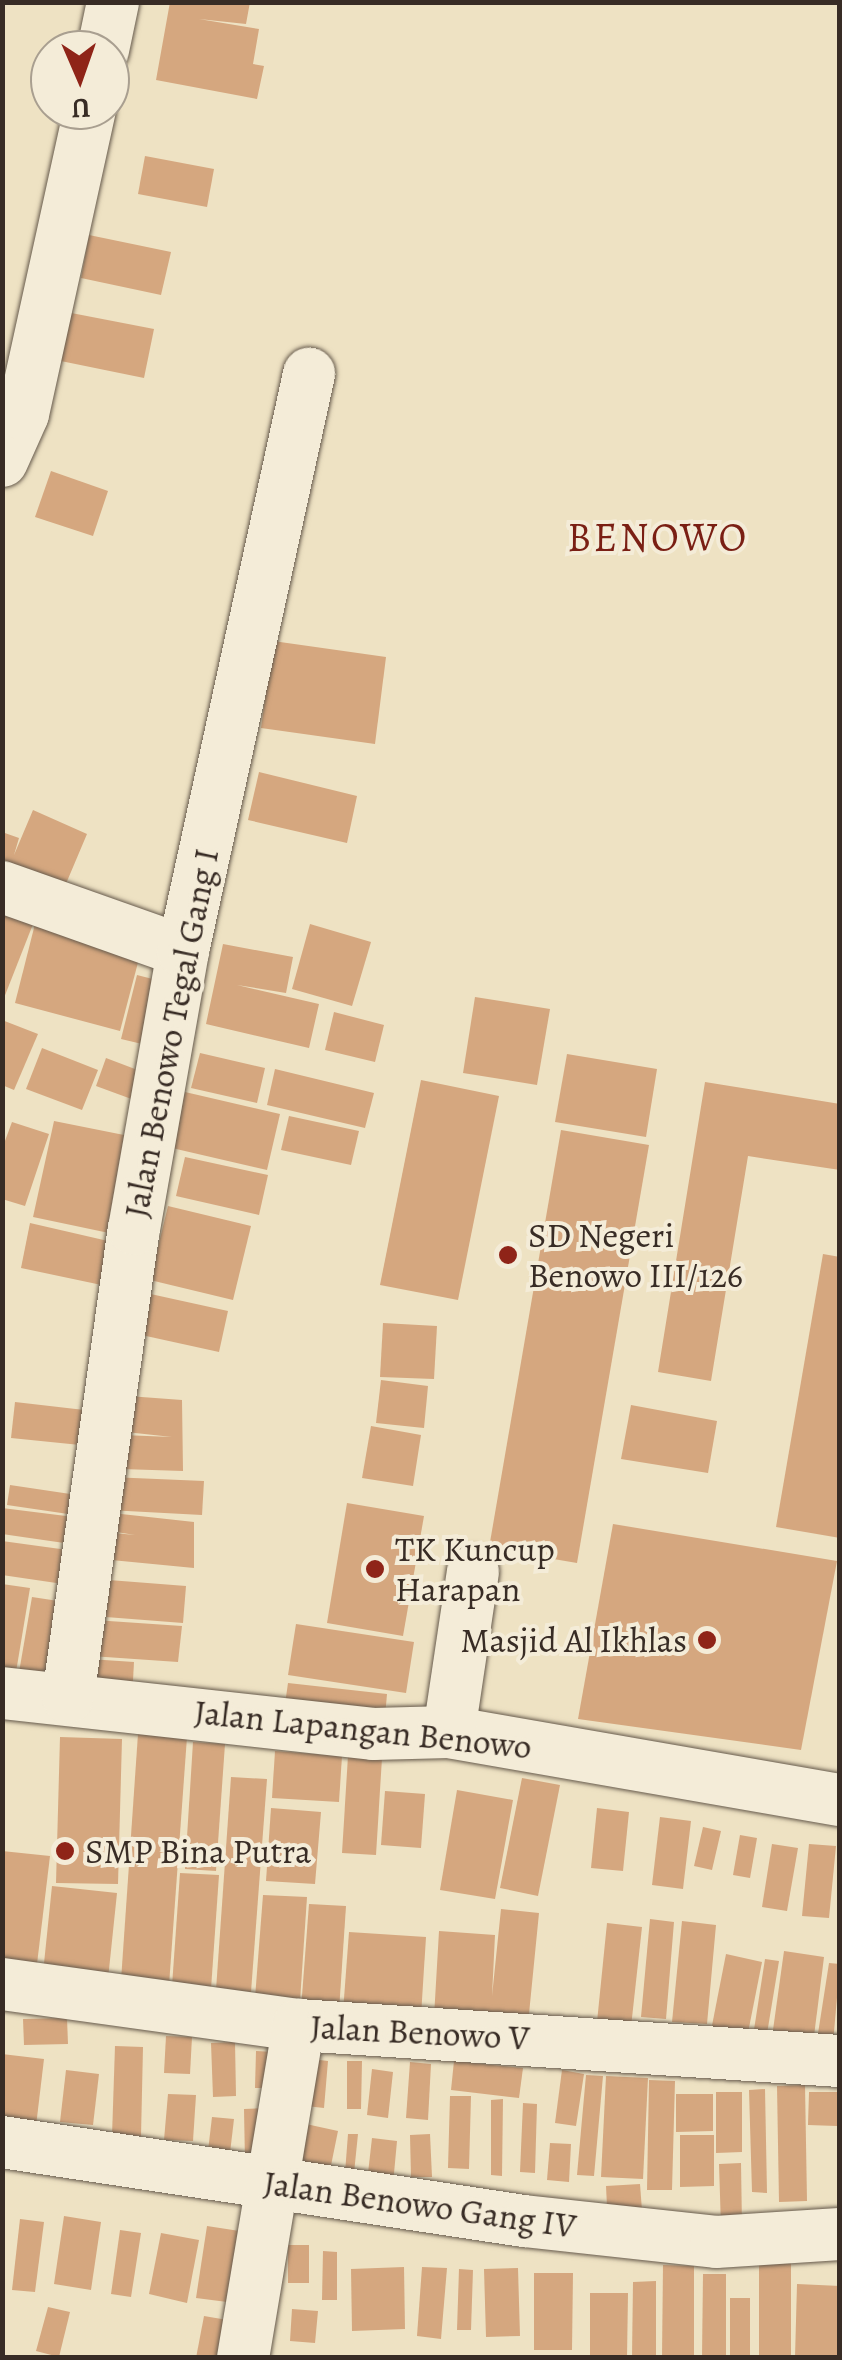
<!DOCTYPE html>
<html>
<head>
<meta charset="utf-8">
<style>
  body { margin:0 }
  #map { position:relative; width:842px; height:2360px; overflow:hidden; background:#eee2c3; font-family:Alegreya,serif }
  div>[style] { position:absolute }
  [style*='--x'] { left:calc(var(--x)*1px); top:calc(var(--y)*1px); width:calc(var(--w)*1px); rotate:calc(var(--a)*1deg) }
  .building>* { inset:0; background:#d5a77f }
  .roads { filter:drop-shadow(0 0 2px #665a4c) drop-shadow(0 0 2px #665a4c) }
  .minor>* { height:52px; margin:-26px; padding:0 26px; transform-origin:26px; border-radius:26px; background:#f4ecd8 }
  .dots>* { width:28px; height:28px; translate:-50% -50%; box-sizing:border-box; border:5px solid #f4ecd8; border-radius:50% }
  span { translate:-50% -50%; white-space:nowrap; text-align:center; line-height:1.15; -webkit-text-stroke:8px #f4ecd8; paint-order:stroke }
  .street-label { font-size:35px; color:#382c25 }
  .poi-label { font-size:35px; color:#382c25 }
  .left { translate:0 -50%; text-align:left }
  .right { translate:-100% -50%; text-align:right }
  .quarter-label { font-size:40px; color:#7a1f14; letter-spacing:2.5px }
  .frame { position:absolute; inset:0; border:5px solid #382c25; pointer-events:none }
  .north { position:absolute; left:30px; top:30px; width:100px; height:100px; box-sizing:border-box; background:#f4ecd8; border:2px solid #a99f90; border-radius:50%; rotate:178deg; font-size:28px; font-weight:700; line-height:40px; text-align:center; color:#382c25 }
  .north::after { content:''; display:block; margin:auto; width:35px; height:45px; background:#8f2418; clip-path:polygon(50% 0,100% 100%,50% 72%,0 100%) }
</style>
</head>
<body>
<div id="map">
  <div class="building">
    <div style="clip-path:polygon(170px 2px,250px 2px,246px 24px,199px 19px,259px 29px,253px 64px,264px 66px,257px 99px,156px 80px)"></div>
    <div style="clip-path:polygon(145px 156px,214px 169px,207px 207px,138px 194px)"></div>
    <div style="clip-path:polygon(89px 235px,171px 252px,161px 295px,81px 278px)"></div>
    <div style="clip-path:polygon(61px 311px,154px 329px,144px 378px,51px 359px)"></div>
    <div style="clip-path:polygon(51px 471px,108px 491px,93px 536px,35px 517px)"></div>
    <div style="clip-path:polygon(273px 641px,386px 657px,375px 744px,261px 728px)"></div>
    <div style="clip-path:polygon(259px 772px,357px 796px,347px 843px,248px 820px)"></div>
    <div style="clip-path:polygon(33px 810px,87px 834px,57px 905px,2px 881px,2px 832px,19px 838px,14px 855px)"></div>
    <div style="clip-path:polygon(2px 906px,35px 919px,2px 1003px)"></div>
    <div style="clip-path:polygon(35px 924px,141px 951px,120px 1031px,15px 1003px)"></div>
    <div style="clip-path:polygon(310px 924px,371px 942px,352px 1006px,292px 989px)"></div>
    <div style="clip-path:polygon(223px 944px,293px 957px,286px 993px,237px 985px,319px 1004px,309px 1048px,206px 1024px)"></div>
    <div style="clip-path:polygon(137px 975px,176px 985px,159px 1048px,121px 1039px)"></div>
    <div style="clip-path:polygon(475px 997px,550px 1009px,537px 1085px,463px 1073px)"></div>
    <div style="clip-path:polygon(334px 1012px,384px 1025px,375px 1062px,325px 1050px)"></div>
    <div style="clip-path:polygon(2px 1020px,38px 1034px,14px 1090px,2px 1085px)"></div>
    <div style="clip-path:polygon(42px 1048px,98px 1070px,82px 1110px,26px 1089px)"></div>
    <div style="clip-path:polygon(200px 1053px,265px 1068px,257px 1103px,191px 1088px)"></div>
    <div style="clip-path:polygon(567px 1054px,657px 1069px,646px 1137px,555px 1122px)"></div>
    <div style="clip-path:polygon(106px 1058px,156px 1077px,145px 1104px,96px 1086px)"></div>
    <div style="clip-path:polygon(275px 1069px,374px 1093px,365px 1128px,267px 1105px)"></div>
    <div style="clip-path:polygon(421px 1080px,499px 1096px,458px 1300px,380px 1285px)"></div>
    <div style="clip-path:polygon(705px 1082px,840px 1104px,840px 1170px,748px 1156px,711px 1381px,658px 1372px)"></div>
    <div style="clip-path:polygon(185px 1092px,280px 1114px,267px 1170px,172px 1148px)"></div>
    <div style="clip-path:polygon(289px 1116px,359px 1131px,351px 1165px,281px 1150px)"></div>
    <div style="clip-path:polygon(54px 1121px,149px 1140px,128px 1237px,33px 1217px)"></div>
    <div style="clip-path:polygon(12px 1122px,49px 1134px,25px 1206px,2px 1199px,2px 1149px)"></div>
    <div style="clip-path:polygon(561px 1130px,649px 1145px,577px 1563px,489px 1548px)"></div>
    <div style="clip-path:polygon(185px 1157px,268px 1175px,259px 1215px,176px 1196px)"></div>
    <div style="clip-path:polygon(168px 1206px,251px 1226px,233px 1300px,150px 1280px)"></div>
    <div style="clip-path:polygon(30px 1223px,121px 1244px,111px 1287px,21px 1268px)"></div>
    <div style="clip-path:polygon(823px 1254px,840px 1257px,840px 1538px,776px 1527px)"></div>
    <div style="clip-path:polygon(146px 1293px,228px 1311px,219px 1352px,137px 1334px)"></div>
    <div style="clip-path:polygon(383px 1323px,437px 1326px,434px 1379px,380px 1377px)"></div>
    <div style="clip-path:polygon(381px 1380px,428px 1386px,424px 1428px,376px 1423px)"></div>
    <div style="clip-path:polygon(128px 1396px,182px 1400px,183px 1471px,121px 1469px,122px 1435px,172px 1437px,126px 1432px)"></div>
    <div style="clip-path:polygon(15px 1402px,93px 1411px,90px 1446px,11px 1438px)"></div>
    <div style="clip-path:polygon(631px 1405px,717px 1421px,708px 1473px,621px 1459px)"></div>
    <div style="clip-path:polygon(371px 1426px,421px 1435px,413px 1486px,362px 1478px)"></div>
    <div style="clip-path:polygon(110px 1477px,204px 1481px,202px 1515px,108px 1510px)"></div>
    <div style="clip-path:polygon(10px 1485px,77px 1495px,75px 1515px,7px 1505px)"></div>
    <div style="clip-path:polygon(347px 1503px,424px 1516px,403px 1636px,327px 1623px)"></div>
    <div style="clip-path:polygon(2px 1508px,82px 1518px,78px 1545px,2px 1534px)"></div>
    <div style="clip-path:polygon(112px 1513px,194px 1522px,194px 1568px,101px 1559px,104px 1532px,135px 1535px,110px 1531px)"></div>
    <div style="clip-path:polygon(613px 1524px,837px 1561px,801px 1750px,578px 1719px)"></div>
    <div style="clip-path:polygon(2px 1541px,75px 1551px,70px 1585px,2px 1575px)"></div>
    <div style="clip-path:polygon(96px 1579px,186px 1586px,183px 1623px,93px 1616px)"></div>
    <div style="clip-path:polygon(2px 1584px,30px 1588px,15px 1678px,2px 1676px)"></div>
    <div style="clip-path:polygon(32px 1597px,78px 1604px,64px 1691px,17px 1684px)"></div>
    <div style="clip-path:polygon(94px 1620px,182px 1626px,178px 1662px,91px 1656px)"></div>
    <div style="clip-path:polygon(296px 1624px,414px 1642px,406px 1693px,288px 1675px)"></div>
    <div style="clip-path:polygon(89px 1659px,134px 1662px,132px 1699px,86px 1696px)"></div>
    <div style="clip-path:polygon(288px 1683px,387px 1694px,384px 1728px,283px 1718px)"></div>
    <div style="clip-path:polygon(138px 1734px,187px 1737px,168px 1999px,120px 1995px)"></div>
    <div style="clip-path:polygon(60px 1737px,122px 1739px,118px 1884px,56px 1883px)"></div>
    <div style="clip-path:polygon(193px 1742px,225px 1744px,216px 1871px,185px 1869px)"></div>
    <div style="clip-path:polygon(275px 1751px,342px 1756px,339px 1802px,272px 1798px)"></div>
    <div style="clip-path:polygon(348px 1756px,382px 1758px,376px 1855px,342px 1853px)"></div>
    <div style="clip-path:polygon(231px 1777px,267px 1779px,251px 1992px,216px 1990px)"></div>
    <div style="clip-path:polygon(522px 1778px,560px 1785px,538px 1896px,500px 1888px)"></div>
    <div style="clip-path:polygon(457px 1790px,513px 1800px,495px 1899px,440px 1890px)"></div>
    <div style="clip-path:polygon(385px 1791px,425px 1794px,421px 1848px,381px 1845px)"></div>
    <div style="clip-path:polygon(271px 1808px,321px 1812px,315px 1884px,266px 1881px)"></div>
    <div style="clip-path:polygon(597px 1808px,629px 1812px,623px 1871px,591px 1868px)"></div>
    <div style="clip-path:polygon(660px 1817px,691px 1821px,683px 1889px,652px 1885px)"></div>
    <div style="clip-path:polygon(703px 1827px,721px 1831px,712px 1870px,694px 1866px)"></div>
    <div style="clip-path:polygon(740px 1835px,757px 1838px,750px 1878px,733px 1875px)"></div>
    <div style="clip-path:polygon(772px 1844px,798px 1848px,787px 1911px,762px 1907px)"></div>
    <div style="clip-path:polygon(809px 1844px,836px 1846px,829px 1918px,802px 1916px)"></div>
    <div style="clip-path:polygon(2px 1851px,50px 1856px,37px 1964px,2px 1960px)"></div>
    <div style="clip-path:polygon(180px 1873px,219px 1875px,210px 2003px,171px 2000px)"></div>
    <div style="clip-path:polygon(52px 1886px,117px 1893px,108px 1979px,43px 1973px)"></div>
    <div style="clip-path:polygon(263px 1895px,307px 1897px,300px 2001px,255px 1998px)"></div>
    <div style="clip-path:polygon(309px 1904px,346px 1906px,339px 2011px,301px 2009px)"></div>
    <div style="clip-path:polygon(501px 1909px,539px 1913px,528px 2024px,434px 2017px,439px 1931px,495px 1935px,492px 1996px)"></div>
    <div style="clip-path:polygon(650px 1919px,674px 1922px,666px 2019px,641px 2017px)"></div>
    <div style="clip-path:polygon(682px 1921px,716px 1925px,707px 2024px,672px 2022px)"></div>
    <div style="clip-path:polygon(607px 1923px,642px 1927px,630px 2036px,596px 2032px)"></div>
    <div style="clip-path:polygon(349px 1932px,426px 1937px,420px 2031px,342px 2025px)"></div>
    <div style="clip-path:polygon(784px 1951px,824px 1957px,814px 2036px,773px 2030px)"></div>
    <div style="clip-path:polygon(726px 1954px,762px 1962px,744px 2053px,708px 2046px)"></div>
    <div style="clip-path:polygon(765px 1959px,779px 1961px,764px 2052px,751px 2049px)"></div>
    <div style="clip-path:polygon(829px 1963px,840px 1964px,833px 2043px,817px 2040px)"></div>
    <div style="clip-path:polygon(67px 2018px,68px 2044px,24px 2045px,23px 2019px)"></div>
    <div style="clip-path:polygon(166px 2036px,192px 2037px,190px 2074px,164px 2073px)"></div>
    <div style="clip-path:polygon(235px 2042px,236px 2096px,213px 2097px,211px 2043px)"></div>
    <div style="clip-path:polygon(115px 2046px,143px 2047px,141px 2136px,112px 2136px)"></div>
    <div style="clip-path:polygon(256px 2051px,274px 2052px,273px 2088px,255px 2088px)"></div>
    <div style="clip-path:polygon(2px 2054px,44px 2059px,36px 2126px,2px 2122px)"></div>
    <div style="clip-path:polygon(311px 2059px,328px 2061px,324px 2108px,306px 2106px)"></div>
    <div style="clip-path:polygon(347px 2061px,362px 2061px,361px 2109px,347px 2109px)"></div>
    <div style="clip-path:polygon(454px 2061px,523px 2068px,519px 2098px,451px 2090px)"></div>
    <div style="clip-path:polygon(410px 2062px,431px 2064px,428px 2120px,406px 2118px)"></div>
    <div style="clip-path:polygon(372px 2069px,393px 2072px,388px 2118px,367px 2115px)"></div>
    <div style="clip-path:polygon(66px 2070px,99px 2074px,93px 2125px,60px 2122px)"></div>
    <div style="clip-path:polygon(562px 2070px,584px 2074px,576px 2126px,555px 2123px)"></div>
    <div style="clip-path:polygon(586px 2075px,603px 2076px,594px 2176px,577px 2175px)"></div>
    <div style="clip-path:polygon(606px 2076px,648px 2078px,643px 2179px,601px 2177px)"></div>
    <div style="clip-path:polygon(649px 2080px,675px 2081px,672px 2190px,647px 2190px)"></div>
    <div style="clip-path:polygon(805px 2085px,807px 2201px,779px 2202px,777px 2086px)"></div>
    <div style="clip-path:polygon(765px 2089px,767px 2193px,752px 2192px,749px 2090px)"></div>
    <div style="clip-path:polygon(716px 2092px,742px 2092px,742px 2152px,716px 2153px)"></div>
    <div style="clip-path:polygon(809px 2092px,838px 2092px,837px 2126px,808px 2125px)"></div>
    <div style="clip-path:polygon(168px 2094px,196px 2095px,193px 2141px,164px 2140px)"></div>
    <div style="clip-path:polygon(676px 2094px,713px 2094px,713px 2131px,676px 2132px)"></div>
    <div style="clip-path:polygon(450px 2096px,471px 2096px,469px 2169px,448px 2168px)"></div>
    <div style="clip-path:polygon(503px 2099px,502px 2176px,491px 2175px,491px 2100px)"></div>
    <div style="clip-path:polygon(523px 2103px,537px 2104px,535px 2173px,520px 2172px)"></div>
    <div style="clip-path:polygon(268px 2108px,270px 2162px,245px 2162px,244px 2109px)"></div>
    <div style="clip-path:polygon(212px 2117px,234px 2119px,228px 2170px,206px 2168px)"></div>
    <div style="clip-path:polygon(306px 2124px,338px 2131px,327px 2185px,296px 2179px)"></div>
    <div style="clip-path:polygon(348px 2134px,358px 2134px,354px 2173px,345px 2173px)"></div>
    <div style="clip-path:polygon(430px 2134px,432px 2177px,411px 2177px,410px 2135px)"></div>
    <div style="clip-path:polygon(680px 2135px,714px 2135px,714px 2186px,680px 2187px)"></div>
    <div style="clip-path:polygon(372px 2138px,397px 2141px,393px 2184px,367px 2182px)"></div>
    <div style="clip-path:polygon(550px 2143px,571px 2144px,569px 2182px,547px 2180px)"></div>
    <div style="clip-path:polygon(741px 2163px,742px 2226px,721px 2227px,719px 2164px)"></div>
    <div style="clip-path:polygon(640px 2184px,643px 2224px,608px 2227px,606px 2186px)"></div>
    <div style="clip-path:polygon(64px 2216px,101px 2222px,91px 2290px,54px 2284px)"></div>
    <div style="clip-path:polygon(20px 2219px,44px 2222px,35px 2292px,12px 2290px)"></div>
    <div style="clip-path:polygon(207px 2226px,246px 2232px,235px 2303px,196px 2298px)"></div>
    <div style="clip-path:polygon(120px 2230px,141px 2233px,131px 2297px,111px 2294px)"></div>
    <div style="clip-path:polygon(161px 2233px,199px 2240px,187px 2303px,149px 2294px)"></div>
    <div style="clip-path:polygon(288px 2245px,309px 2245px,309px 2283px,288px 2283px)"></div>
    <div style="clip-path:polygon(323px 2251px,337px 2252px,337px 2300px,322px 2300px)"></div>
    <div style="clip-path:polygon(759px 2258px,791px 2258px,791px 2358px,759px 2358px)"></div>
    <div style="clip-path:polygon(663px 2265px,694px 2266px,694px 2358px,662px 2358px)"></div>
    <div style="clip-path:polygon(404px 2267px,405px 2329px,352px 2331px,351px 2269px)"></div>
    <div style="clip-path:polygon(422px 2267px,447px 2268px,441px 2339px,417px 2336px)"></div>
    <div style="clip-path:polygon(518px 2268px,520px 2336px,486px 2337px,484px 2269px)"></div>
    <div style="clip-path:polygon(459px 2269px,473px 2270px,471px 2330px,457px 2330px)"></div>
    <div style="clip-path:polygon(534px 2273px,573px 2273px,572px 2350px,534px 2350px)"></div>
    <div style="clip-path:polygon(703px 2274px,726px 2274px,726px 2358px,702px 2358px)"></div>
    <div style="clip-path:polygon(656px 2281px,656px 2358px,632px 2358px,633px 2282px)"></div>
    <div style="clip-path:polygon(797px 2284px,840px 2286px,840px 2358px,795px 2358px)"></div>
    <div style="clip-path:polygon(590px 2293px,628px 2293px,627px 2358px,590px 2358px)"></div>
    <div style="clip-path:polygon(730px 2298px,750px 2298px,750px 2358px,730px 2358px)"></div>
    <div style="clip-path:polygon(48px 2307px,70px 2312px,59px 2357px,36px 2351px)"></div>
    <div style="clip-path:polygon(292px 2309px,318px 2311px,315px 2343px,290px 2341px)"></div>
    <div style="clip-path:polygon(204px 2316px,239px 2322px,233px 2358px,196px 2358px)"></div>
  </div>
  <div class="roads">
    <div class="minor">
      <div style="--x:103;--y:50;--w:49;--a:-78.2"></div>
      <div style="--x:2;--y:461;--w:51;--a:-65.9"></div>
      <div style="--x:23;--y:414;--w:311;--a:-77.6"></div>
      <div style="--x:2;--y:887;--w:192;--a:19.5"></div>
      <div style="--x:2;--y:1693;--w:373;--a:6.3"></div>
      <div style="--x:373;--y:1734;--w:76;--a:-1.5"></div>
      <div style="--x:449;--y:1732;--w:397;--a:9.9"></div>
      <div style="--x:68;--y:1697;--w:473;--a:-82"></div>
      <div style="--x:134;--y:1229;--w:282;--a:-80"></div>
      <div style="--x:183;--y:951;--w:591;--a:-77.68"></div>
      <div style="--x:449;--y:1732;--w:162;--a:-81.5"></div>
      <div style="--x:2;--y:1984;--w:300;--a:7.9"></div>
      <div style="--x:299;--y:2025;--w:542;--a:3.81"></div>
      <div style="--x:2;--y:2142;--w:528;--a:8.61"></div>
      <div style="--x:524;--y:2221;--w:193;--a:6.2"></div>
      <div style="--x:716;--y:2242;--w:124;--a:-3.7"></div>
      <div style="--x:243;--y:2358;--w:338;--a:-80.5"></div>
    </div>
  </div>
  <div class="dots">
    <div style="left:508px;top:1255px;background:#8f2418"></div>
    <div style="left:375px;top:1569px;background:#8f2418"></div>
    <div style="left:707px;top:1640px;background:#8f2418"></div>
    <div style="left:65px;top:1851px;background:#8f2418"></div>
  </div>
  <div class="street-label">
    <span style="left:171px;top:1033px;rotate:-79deg">Jalan Benowo Tegal Gang I</span>
    <span style="left:363px;top:1729px;rotate:6deg">Jalan Lapangan Benowo</span>
    <span style="left:420px;top:2032px;rotate:3deg">Jalan Benowo V</span>
    <span style="left:420px;top:2204px;rotate:8deg">Jalan Benowo Gang IV</span>
  </div>
  <div class="poi-label">
    <span class="left" style="left:528px;top:1255px">SD Negeri<br>Benowo III/126</span>
    <span class="left" style="left:395px;top:1569px">TK Kuncup<br>Harapan</span>
    <span class="right" style="left:687px;top:1640px">Masjid Al Ikhlas</span>
    <span class="left" style="left:85px;top:1851px">SMP Bina Putra</span>
  </div>
  <div class="quarter-label">
    <span style="left:658px;top:538px">BENOWO</span>
  </div>
  <div class="frame"></div>
  <div class="north">U</div>
</div>
</body>
</html>
